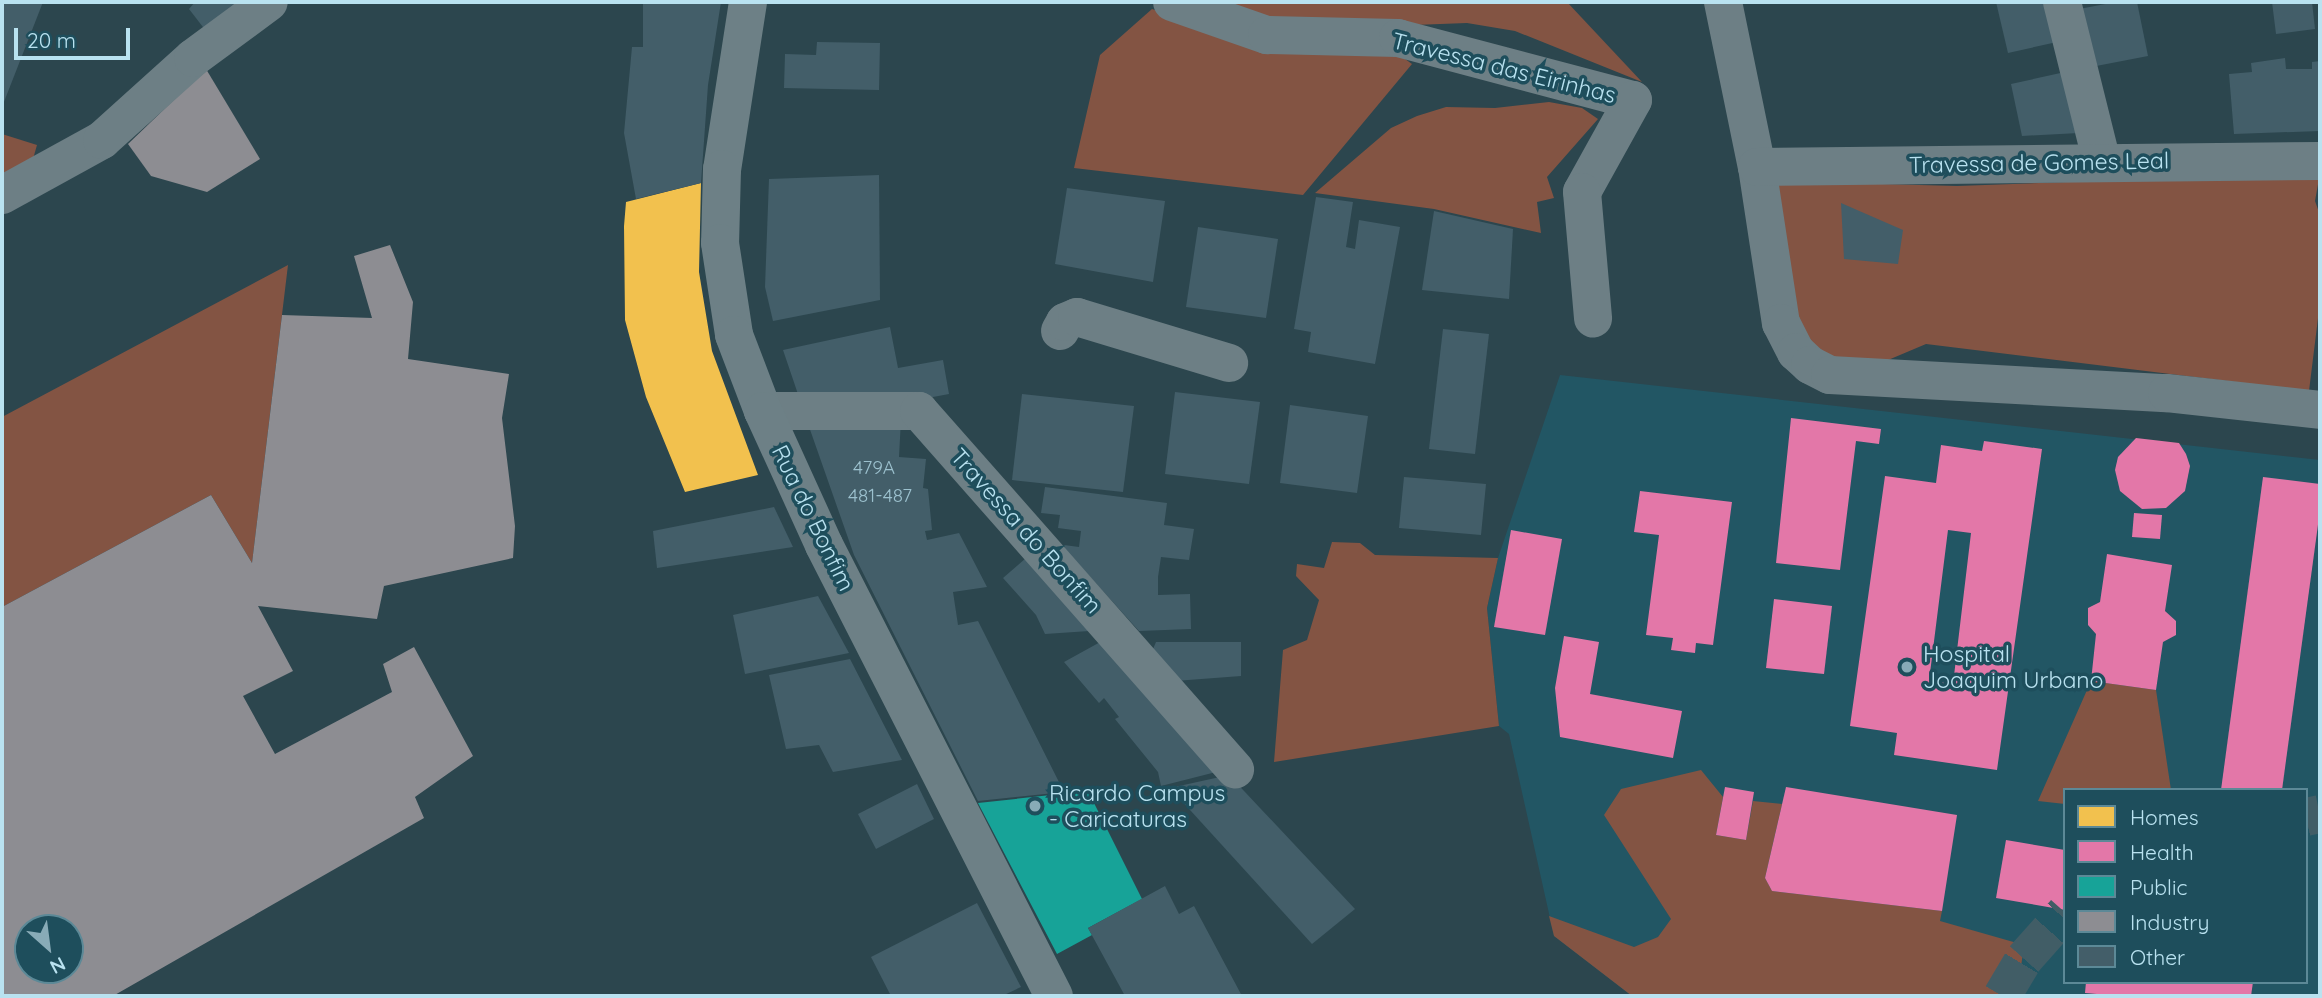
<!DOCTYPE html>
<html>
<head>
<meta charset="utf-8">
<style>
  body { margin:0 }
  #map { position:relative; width:2322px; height:998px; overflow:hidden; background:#2c464e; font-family:Quicksand,sans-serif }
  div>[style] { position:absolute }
  .built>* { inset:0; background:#225664 }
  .green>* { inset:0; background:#835443 }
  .homes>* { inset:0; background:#f2c14e }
  .health>* { inset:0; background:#e377a8 }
  .public>* { inset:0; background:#17a398 }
  .industry>* { inset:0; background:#8d8d92 }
  .building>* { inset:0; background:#435e69 }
  .major-tunnel>* { height:38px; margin-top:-19px; transform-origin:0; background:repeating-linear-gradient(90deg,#415d66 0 38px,transparent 0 57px) }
  .minor>* { height:38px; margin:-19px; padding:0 19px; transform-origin:19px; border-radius:19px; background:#6d7f85 }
  .major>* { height:38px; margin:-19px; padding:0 19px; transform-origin:19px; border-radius:19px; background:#6d8086 }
  .dots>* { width:19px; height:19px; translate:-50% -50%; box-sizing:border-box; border:4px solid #1e4e5c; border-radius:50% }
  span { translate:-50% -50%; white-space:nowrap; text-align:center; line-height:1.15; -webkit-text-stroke:7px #1e4e5c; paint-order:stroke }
  .number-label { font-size:19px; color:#9cc1ce }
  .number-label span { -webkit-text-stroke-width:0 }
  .street-label { font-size:23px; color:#b9e2f0 }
  .poi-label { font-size:23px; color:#b9e2f0 }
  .left { translate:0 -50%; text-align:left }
  .frame { position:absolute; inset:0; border:4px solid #b9e2f0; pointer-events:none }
  .legend { position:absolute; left:2063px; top:788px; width:245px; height:196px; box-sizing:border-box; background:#1e4e5c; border:2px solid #5c8997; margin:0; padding:9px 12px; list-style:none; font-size:21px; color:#b9e2f0 }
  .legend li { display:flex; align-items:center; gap:14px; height:35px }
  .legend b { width:35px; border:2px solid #5c8997 }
  .north { position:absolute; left:14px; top:914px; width:70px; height:70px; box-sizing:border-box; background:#1e4e5c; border:2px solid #5c8997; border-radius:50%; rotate:152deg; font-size:19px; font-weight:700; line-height:28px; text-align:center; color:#b9e2f0 }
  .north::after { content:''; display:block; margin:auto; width:24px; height:32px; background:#88abb7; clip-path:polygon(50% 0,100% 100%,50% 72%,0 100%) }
  .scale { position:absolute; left:14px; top:28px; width:116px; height:32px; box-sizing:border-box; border:4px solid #b9e2f0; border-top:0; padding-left:9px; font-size:21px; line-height:24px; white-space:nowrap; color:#b9e2f0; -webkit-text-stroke:5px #1e4e5c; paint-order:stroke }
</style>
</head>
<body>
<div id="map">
  <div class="built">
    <div style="clip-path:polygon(evenodd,1560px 375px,2320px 460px,2320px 996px,1632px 996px,1554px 936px,1509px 734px,1499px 726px,1487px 608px,1498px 558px,1560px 375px,2065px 790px,2306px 790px,2306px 982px,2065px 982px,2065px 790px)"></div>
  </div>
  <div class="green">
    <div style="clip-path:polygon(1201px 2px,1567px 2px,1642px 82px,1515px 31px,1467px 23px,1281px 30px)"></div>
    <div style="clip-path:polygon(1152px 9px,1242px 41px,1401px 56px,1412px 64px,1303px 195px,1074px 168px,1100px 55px)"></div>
    <div style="clip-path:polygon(1549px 102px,1582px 108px,1598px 119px,1547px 177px,1554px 198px,1537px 202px,1541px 233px,1434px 209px,1315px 193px,1391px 128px,1417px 116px,1446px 107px,1495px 108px)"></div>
    <div style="clip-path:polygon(2px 134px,37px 145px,33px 159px,2px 174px)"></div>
    <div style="clip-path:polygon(2320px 173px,2315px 201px,2320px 215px,2320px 302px,2309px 391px,1926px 344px,1881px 363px,1842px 363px,1814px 350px,1793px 317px,1773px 181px,1957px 186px)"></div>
    <div style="clip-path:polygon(288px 265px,252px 563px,211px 495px,2px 607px,2px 417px)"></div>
    <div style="clip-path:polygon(1332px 542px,1360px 543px,1375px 555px,1498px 558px,1487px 608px,1499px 726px,1274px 762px,1283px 650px,1307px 640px,1319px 600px,1296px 576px,1297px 564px,1324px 568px)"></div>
    <div style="clip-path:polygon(2091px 681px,2156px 690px,2171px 790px,2065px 790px,2065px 804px,2038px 801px)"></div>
    <div style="clip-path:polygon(1701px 770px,1723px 797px,1716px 835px,1746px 840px,1753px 801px,1782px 804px,1765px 878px,1772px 891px,1942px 911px,1940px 921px,2024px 945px,2017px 996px,1632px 996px,1554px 936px,1549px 916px,1634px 947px,1658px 937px,1671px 919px,1604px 815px,1621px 789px)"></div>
  </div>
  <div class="homes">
    <div style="clip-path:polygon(701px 183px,699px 272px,712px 351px,758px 475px,685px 492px,646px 397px,625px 320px,624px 226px,626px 202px)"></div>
  </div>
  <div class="health">
    <div style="clip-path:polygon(1791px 418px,1881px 429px,1879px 444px,1856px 441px,1840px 570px,1776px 563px)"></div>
    <div style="clip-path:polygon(2136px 438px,2179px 443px,2186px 454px,2190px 466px,2185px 491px,2166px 508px,2142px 509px,2120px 491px,2115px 470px,2118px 457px)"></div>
    <div style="clip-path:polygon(evenodd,1984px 441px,2042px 449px,1997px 770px,1894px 755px,1897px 733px,1850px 726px,1885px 476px,1936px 483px,1941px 445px,1982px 451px,1984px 441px,1948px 530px,1971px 533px,1953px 684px,1929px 681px,1948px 530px)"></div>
    <div style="clip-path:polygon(2263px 477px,2320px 484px,2320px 510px,2282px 790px,2221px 790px)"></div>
    <div style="clip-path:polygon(1640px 491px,1732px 502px,1713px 645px,1696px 643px,1695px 653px,1671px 650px,1673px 638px,1646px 635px,1659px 535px,1634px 532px)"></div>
    <div style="clip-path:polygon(2134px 513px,2162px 515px,2160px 539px,2132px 537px)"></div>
    <div style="clip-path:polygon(1511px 530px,1562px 539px,1545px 635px,1494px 627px)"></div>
    <div style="clip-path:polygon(2107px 554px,2172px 565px,2165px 611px,2176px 621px,2176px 635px,2163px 642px,2156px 690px,2091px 681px,2096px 634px,2088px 625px,2088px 608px,2100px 602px)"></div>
    <div style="clip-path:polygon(1774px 599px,1832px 606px,1824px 674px,1766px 668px)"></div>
    <div style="clip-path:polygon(1564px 636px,1599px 642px,1590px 694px,1682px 711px,1673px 758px,1560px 737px,1555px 688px)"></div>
    <div style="clip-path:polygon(1725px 787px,1754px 792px,1746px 840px,1716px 835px)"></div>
    <div style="clip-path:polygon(1786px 787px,1957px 815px,1942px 911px,1772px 891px,1765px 878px)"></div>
    <div style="clip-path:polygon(2006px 840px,2065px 850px,2065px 910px,1996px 898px)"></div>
    <div style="clip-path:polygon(2086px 982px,2253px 982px,2251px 996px,2120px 996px,2085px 993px)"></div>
  </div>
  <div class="public">
    <div style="clip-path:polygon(1088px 791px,1142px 899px,1088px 928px,1092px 935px,1057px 954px,978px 803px)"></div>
  </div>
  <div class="industry">
    <div style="clip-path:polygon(206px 69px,260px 159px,207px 192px,151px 176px,128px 144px)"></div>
    <div style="clip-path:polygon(evenodd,390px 245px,413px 302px,408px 359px,509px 374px,502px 418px,515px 526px,513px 558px,384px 586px,377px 619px,258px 606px,293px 671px,243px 696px,275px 754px,392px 692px,383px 664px,414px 647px,473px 756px,415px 797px,424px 818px,113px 996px,2px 996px,2px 607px,211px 495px,252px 563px,282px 315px,372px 318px,354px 256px,390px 245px,28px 928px,70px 928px,70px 970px,28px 970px,28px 928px)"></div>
  </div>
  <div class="building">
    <div style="clip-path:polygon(2px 2px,43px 2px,2px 107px)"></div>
    <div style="clip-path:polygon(195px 2px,240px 2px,206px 31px,189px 9px)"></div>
    <div style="clip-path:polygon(643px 2px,721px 2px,708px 85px,701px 183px,636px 199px,624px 133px,632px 47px,643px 47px)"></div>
    <div style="clip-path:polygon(1996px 2px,2048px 2px,2057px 42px,2008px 53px)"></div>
    <div style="clip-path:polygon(2116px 2px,2137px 2px,2148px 56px,2091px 67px,2079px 9px)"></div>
    <div style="clip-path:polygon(2272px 2px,2312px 2px,2315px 29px,2276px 34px)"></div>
    <div style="clip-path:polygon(817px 42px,880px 43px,879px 90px,784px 88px,785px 54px,816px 55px)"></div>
    <div style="clip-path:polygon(2285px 58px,2286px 69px,2312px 69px,2312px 62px,2320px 61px,2320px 131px,2234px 134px,2229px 74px,2252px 72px,2251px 63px)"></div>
    <div style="clip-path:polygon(2065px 72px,2079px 133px,2022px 136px,2011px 84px)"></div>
    <div style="clip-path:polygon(879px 175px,880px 300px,773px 321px,765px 287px,769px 179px)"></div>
    <div style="clip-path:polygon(1067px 188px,1165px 201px,1153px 282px,1055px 264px)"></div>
    <div style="clip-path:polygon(1316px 197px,1353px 202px,1346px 247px,1355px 249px,1359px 220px,1400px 227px,1375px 364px,1308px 352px,1311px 332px,1294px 329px)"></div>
    <div style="clip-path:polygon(1841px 203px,1903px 230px,1898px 264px,1844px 259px)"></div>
    <div style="clip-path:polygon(1434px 211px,1513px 229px,1509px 299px,1422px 290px)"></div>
    <div style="clip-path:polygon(1198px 227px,1278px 239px,1266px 318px,1186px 307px)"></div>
    <div style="clip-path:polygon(890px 327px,898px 368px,943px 360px,949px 394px,885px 406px,802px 406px,783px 350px)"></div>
    <div style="clip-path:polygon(1443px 329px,1489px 334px,1475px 454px,1429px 449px)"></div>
    <div style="clip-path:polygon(1175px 392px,1260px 402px,1249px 484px,1165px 474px)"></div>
    <div style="clip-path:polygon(1022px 394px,1134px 406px,1123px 492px,1012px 480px)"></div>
    <div style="clip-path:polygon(1290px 405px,1368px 416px,1357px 493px,1280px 483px)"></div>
    <div style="clip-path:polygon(901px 419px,899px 457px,926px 459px,923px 488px,928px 489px,932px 530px,925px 531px,927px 540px,959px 533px,987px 587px,953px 592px,958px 625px,978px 621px,1064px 792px,978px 801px,854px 555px,807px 421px)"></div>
    <div style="clip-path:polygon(1404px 477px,1486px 484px,1481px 535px,1399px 528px)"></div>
    <div style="clip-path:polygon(1045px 487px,1167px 503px,1164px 525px,1194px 529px,1189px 560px,1161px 557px,1158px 577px,1158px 595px,1190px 594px,1191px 629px,1139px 631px,1065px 549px,1064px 545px,1079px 547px,1081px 531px,1058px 528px,1060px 515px,1041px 513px)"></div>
    <div style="clip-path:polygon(774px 507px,793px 547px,657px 568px,653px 531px)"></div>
    <div style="clip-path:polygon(1034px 551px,1104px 630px,1045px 634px,1036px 615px,1003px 578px)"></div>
    <div style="clip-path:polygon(818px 596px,849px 653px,745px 674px,733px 615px)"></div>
    <div style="clip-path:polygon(1113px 635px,1224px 770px,1161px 786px,1158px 772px,1115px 719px,1119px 717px,1104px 698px,1099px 703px,1064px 662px)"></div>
    <div style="clip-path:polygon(1156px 642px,1241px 642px,1241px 676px,1175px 681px,1151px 654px)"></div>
    <div style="clip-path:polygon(850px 659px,902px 760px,833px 772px,819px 745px,786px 749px,769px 675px)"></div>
    <div style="clip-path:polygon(1229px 775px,1355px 909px,1312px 944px,1170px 788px)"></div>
    <div style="clip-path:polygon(917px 784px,934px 819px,876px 849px,858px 814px)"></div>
    <div style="clip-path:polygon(1165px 886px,1179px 914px,1194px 906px,1242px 996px,1125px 996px,1088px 928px)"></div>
    <div style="clip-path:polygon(977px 903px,1021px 987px,1002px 996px,891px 996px,871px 957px)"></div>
  </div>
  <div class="major-tunnel">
    <div style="left:2306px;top:817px;width:14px;rotate:-12deg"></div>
    <div style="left:2002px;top:996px;width:43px;rotate:-59.3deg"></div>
    <div style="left:2024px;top:959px;width:62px;rotate:-48.3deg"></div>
  </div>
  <div class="minor">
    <div style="left:1172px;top:2px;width:101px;rotate:19.2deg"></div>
    <div style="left:1267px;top:35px;width:131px;rotate:1.3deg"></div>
    <div style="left:1398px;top:38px;width:243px;rotate:14.8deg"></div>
    <div style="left:1633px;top:100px;width:105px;rotate:119deg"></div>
    <div style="left:1582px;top:192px;width:127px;rotate:85deg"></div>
    <div style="left:1723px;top:2px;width:168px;rotate:78.4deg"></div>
    <div style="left:1757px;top:167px;width:158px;rotate:81.3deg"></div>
    <div style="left:1781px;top:323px;width:33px;rotate:63deg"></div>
    <div style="left:1796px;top:352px;width:19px;rotate:43deg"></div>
    <div style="left:1810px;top:365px;width:22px;rotate:27deg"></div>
    <div style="left:1830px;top:375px;width:337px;rotate:3.1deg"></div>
    <div style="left:2167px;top:393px;width:154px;rotate:6.3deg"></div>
    <div style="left:2062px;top:2px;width:165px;rotate:76deg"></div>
    <div style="left:1757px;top:167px;width:563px;rotate:-0.61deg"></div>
    <div style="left:2px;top:195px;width:114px;rotate:-28.8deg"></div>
    <div style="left:102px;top:140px;width:122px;rotate:-42deg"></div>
    <div style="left:193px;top:58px;width:94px;rotate:-36.4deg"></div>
    <div style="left:1060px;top:331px;width:10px;rotate:-61deg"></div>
    <div style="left:1065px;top:322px;width:13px;rotate:-23deg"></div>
    <div style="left:1077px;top:317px;width:159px;rotate:16.8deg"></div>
    <div style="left:763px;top:411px;width:156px"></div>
    <div style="left:919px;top:411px;width:478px;rotate:48.6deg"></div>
  </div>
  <div class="major">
    <div style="left:748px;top:2px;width:169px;rotate:98.8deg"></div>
    <div style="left:722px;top:169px;width:74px;rotate:91.5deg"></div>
    <div style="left:720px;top:243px;width:93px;rotate:81.3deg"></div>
    <div style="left:734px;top:335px;width:81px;rotate:69.1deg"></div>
    <div style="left:763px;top:411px;width:147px;rotate:65.5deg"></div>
    <div style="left:824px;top:545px;width:506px;rotate:62.98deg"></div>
  </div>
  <div class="dots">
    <div style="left:1907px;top:667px;background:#88abb7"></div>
    <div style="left:1035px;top:806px;background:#88abb7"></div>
  </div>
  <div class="number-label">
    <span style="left:874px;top:468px">479A</span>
    <span style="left:880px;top:496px">481-487</span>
  </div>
  <div class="street-label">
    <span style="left:1504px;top:68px;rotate:14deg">Travessa das Eirinhas</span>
    <span style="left:2039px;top:163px;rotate:-1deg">Travessa de Gomes Leal</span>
    <span style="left:813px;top:518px;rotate:64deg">Rua do Bonfim</span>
    <span style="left:1026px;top:531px;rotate:48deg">Travessa do Bonfim</span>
  </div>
  <div class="poi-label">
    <span class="left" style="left:1923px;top:667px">Hospital<br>Joaquim Urbano</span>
    <span class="left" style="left:1049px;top:806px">Ricardo Campus<br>- Caricaturas</span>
  </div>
  <div class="frame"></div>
  <ul class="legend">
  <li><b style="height:19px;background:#f2c14e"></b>Homes</li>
  <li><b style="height:19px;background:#e377a8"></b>Health</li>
  <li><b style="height:19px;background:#17a398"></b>Public</li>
  <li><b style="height:19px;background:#8d8d92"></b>Industry</li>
  <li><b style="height:19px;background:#435e69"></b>Other</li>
  </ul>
  <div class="north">N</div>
  <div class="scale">20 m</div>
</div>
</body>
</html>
